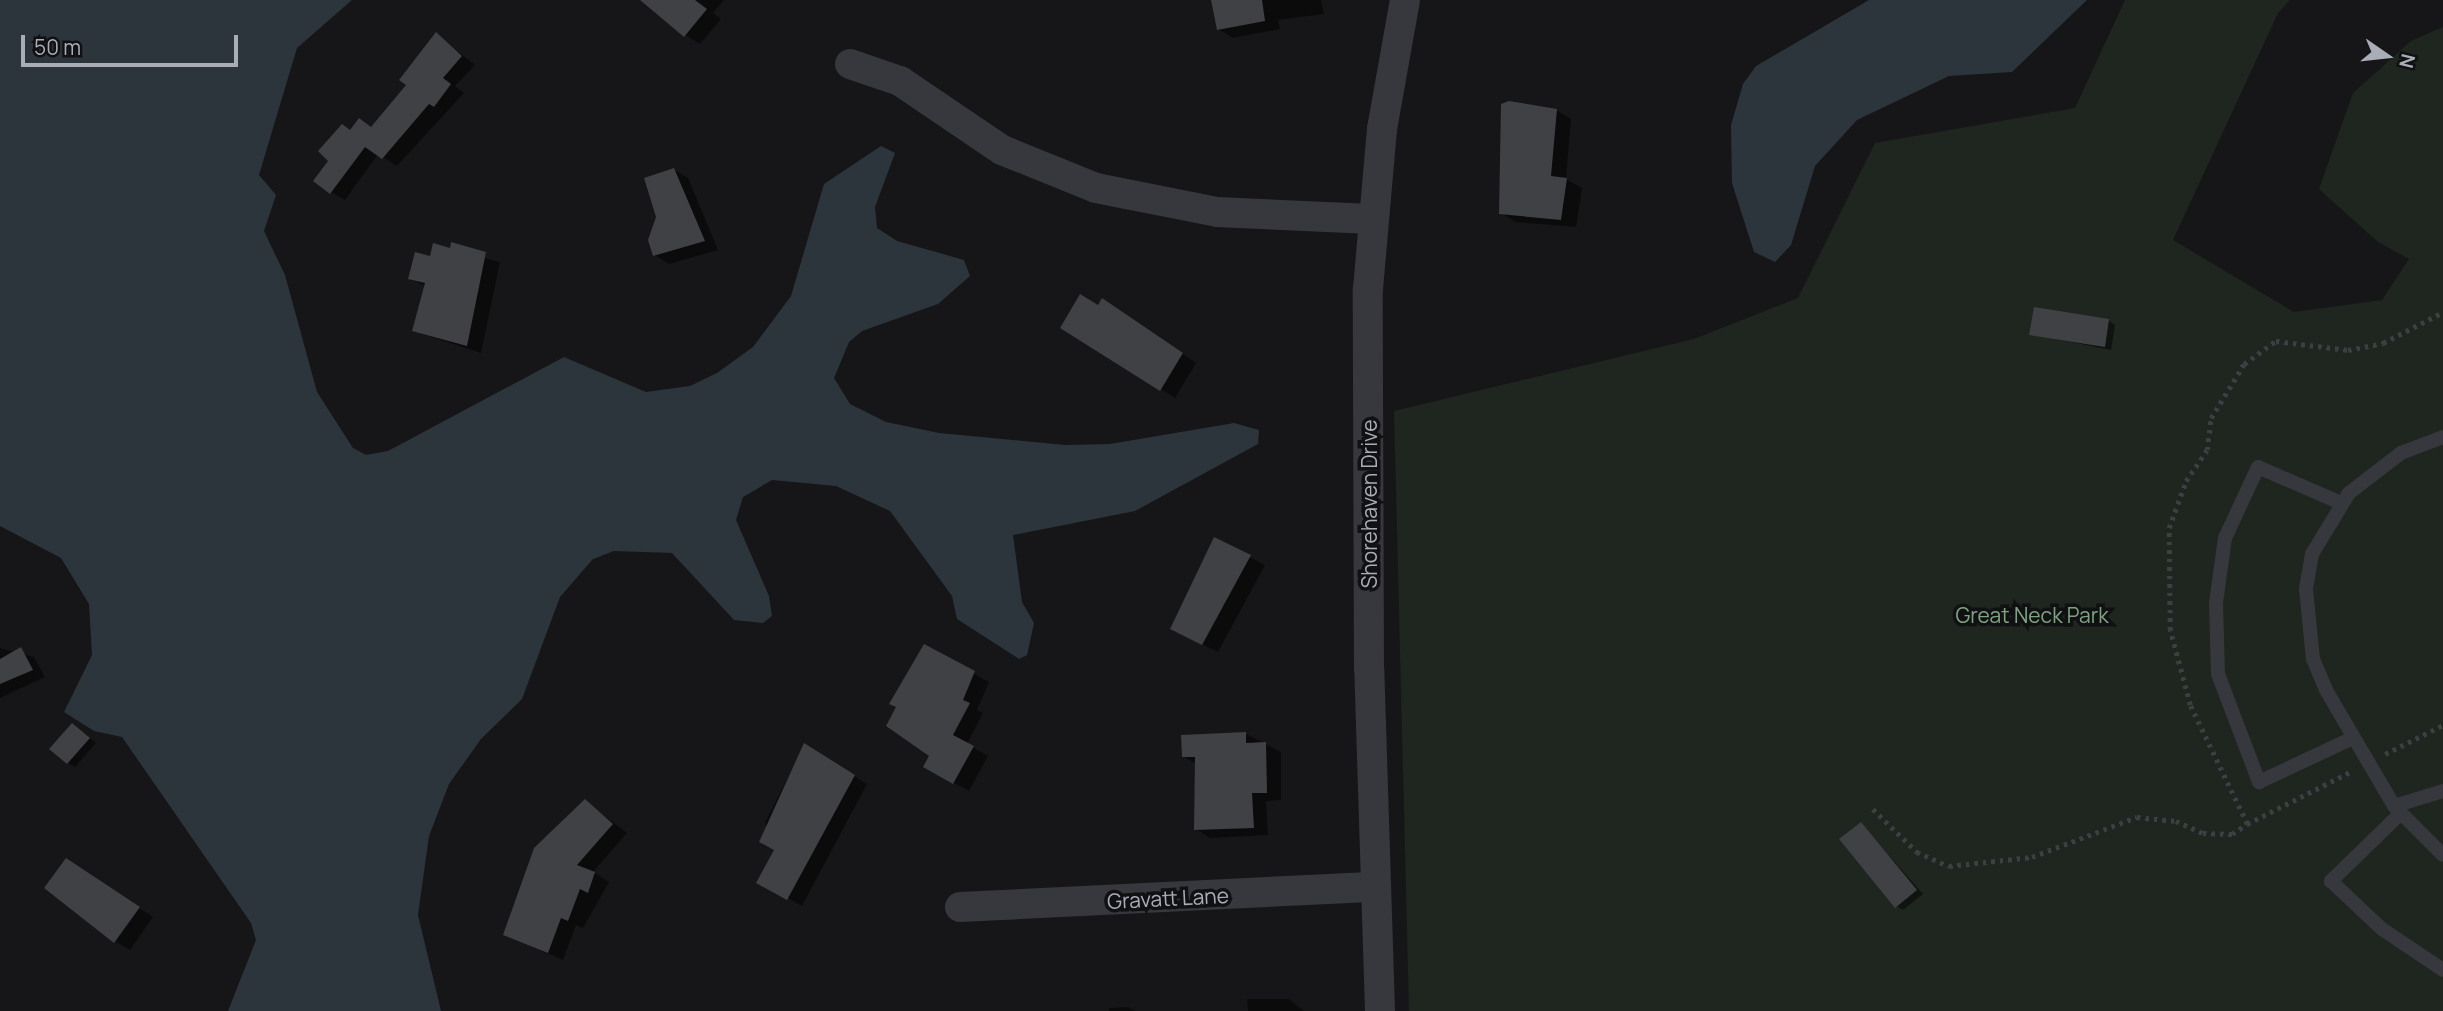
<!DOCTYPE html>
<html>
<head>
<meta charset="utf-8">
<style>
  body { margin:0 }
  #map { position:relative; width:2443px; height:1011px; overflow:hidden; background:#161618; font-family:Manrope,sans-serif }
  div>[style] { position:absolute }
  .green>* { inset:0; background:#1e261f }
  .water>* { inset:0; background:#2c353c }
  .shadow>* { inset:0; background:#0007 }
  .building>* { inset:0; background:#404145 }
  .path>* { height:4.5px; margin-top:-2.25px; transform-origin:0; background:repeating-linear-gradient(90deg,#3d3f44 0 3.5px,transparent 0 8.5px) }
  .service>* { height:14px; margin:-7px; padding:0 7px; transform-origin:7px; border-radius:7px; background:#37383d }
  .minor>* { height:30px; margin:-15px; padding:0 15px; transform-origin:15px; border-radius:15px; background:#37383d }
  span { translate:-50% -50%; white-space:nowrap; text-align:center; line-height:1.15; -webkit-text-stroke:7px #111113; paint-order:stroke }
  .street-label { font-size:21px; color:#a8adb8 }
  .park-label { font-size:21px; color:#7fa381 }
  .north { position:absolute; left:2352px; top:21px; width:70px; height:70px; -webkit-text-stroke:5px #111113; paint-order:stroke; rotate:104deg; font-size:19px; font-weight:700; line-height:28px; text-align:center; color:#a8adb8 }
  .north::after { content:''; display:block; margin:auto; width:24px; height:32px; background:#a8adb8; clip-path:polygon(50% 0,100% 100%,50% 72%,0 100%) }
  .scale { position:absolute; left:21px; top:35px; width:217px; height:32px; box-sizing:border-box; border:4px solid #a8adb8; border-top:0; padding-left:9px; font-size:21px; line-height:24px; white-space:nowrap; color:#a8adb8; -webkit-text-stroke:5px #111113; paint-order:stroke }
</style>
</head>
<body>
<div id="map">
  <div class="green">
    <div style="clip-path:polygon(2125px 0,2290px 0,2278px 13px,2173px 240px,2294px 312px,2382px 300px,2409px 259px,2378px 242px,2319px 189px,2353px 93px,2411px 41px,2443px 27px,2443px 1011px,1409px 1011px,1394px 411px,1694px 339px,1798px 298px,1875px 143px,2075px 108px)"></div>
  </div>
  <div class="water">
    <div style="clip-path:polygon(0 0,352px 0,297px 48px,259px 175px,276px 195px,264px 231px,285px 275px,317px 392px,353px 448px,366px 455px,388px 451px,564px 357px,646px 392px,690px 386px,717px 373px,753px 347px,791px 296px,824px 184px,881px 146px,895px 153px,875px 207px,877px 228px,897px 241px,964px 260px,970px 276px,938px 304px,862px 331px,849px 342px,834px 378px,850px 404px,886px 422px,939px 433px,1065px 445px,1110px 444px,1234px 423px,1259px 430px,1258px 444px,1135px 511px,1013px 535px,1022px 602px,1034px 623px,1027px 655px,1019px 659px,957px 619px,952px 596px,890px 511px,836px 486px,772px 480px,743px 497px,736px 520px,769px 596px,772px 616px,763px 623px,734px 620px,672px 553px,614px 551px,593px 559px,560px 597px,522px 699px,481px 739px,449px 784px,429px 836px,418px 915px,441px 1011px,228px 1011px,256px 940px,251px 923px,122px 737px,94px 731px,64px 712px,92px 655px,89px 604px,61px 558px,0 526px)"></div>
    <div style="clip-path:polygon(2087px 0,2012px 72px,1949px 76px,1857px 120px,1815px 166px,1791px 245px,1775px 262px,1754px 252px,1732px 183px,1731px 125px,1743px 84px,1756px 66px,1869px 0)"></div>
  </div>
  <div class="shadow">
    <div style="clip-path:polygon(659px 0,724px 0,713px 13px,721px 19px,700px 44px,685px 35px)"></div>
    <div style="clip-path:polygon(1213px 0,1321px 0,1324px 14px,1278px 20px,1280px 29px,1233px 38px,1218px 29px)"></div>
    <div style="clip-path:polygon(436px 34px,475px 65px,455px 86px,464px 93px,397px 166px,378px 154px,345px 200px,331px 192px,351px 131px,372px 128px,408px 85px)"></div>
    <div style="clip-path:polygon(1556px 110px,1571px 119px,1566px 179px,1582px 188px,1576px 227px,1516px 222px,1501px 213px)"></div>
    <div style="clip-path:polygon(673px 169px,688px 178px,718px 250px,669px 264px,655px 255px)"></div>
    <div style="clip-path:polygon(451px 250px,500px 262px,481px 353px,414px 331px,425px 286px,410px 278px)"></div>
    <div style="clip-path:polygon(1099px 307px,1117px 309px,1196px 363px,1175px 398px,1161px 389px)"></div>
    <div style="clip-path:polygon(2109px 321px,2115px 325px,2111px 350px,2031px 334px)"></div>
    <div style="clip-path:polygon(1215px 539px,1265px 565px,1218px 652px,1187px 637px)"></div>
    <div style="clip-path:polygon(925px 647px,989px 682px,977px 710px,983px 713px,967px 744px,988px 756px,969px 791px,925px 767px,931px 755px)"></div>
    <div style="clip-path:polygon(0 648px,34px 657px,45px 677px,0 698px)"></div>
    <div style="clip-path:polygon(72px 725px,96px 743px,75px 767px,68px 763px)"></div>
    <div style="clip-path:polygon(1246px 734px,1281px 752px,1281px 800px,1266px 801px,1268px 835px,1210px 838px,1196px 829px,1196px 764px,1183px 756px)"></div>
    <div style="clip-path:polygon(805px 745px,867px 784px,802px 906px,759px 882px,776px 850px,765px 822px)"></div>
    <div style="clip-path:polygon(585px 801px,627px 833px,593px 872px,609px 882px,583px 928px,576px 925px,563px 960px,505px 935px)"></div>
    <div style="clip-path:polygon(1861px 824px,1923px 894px,1903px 910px,1896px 906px)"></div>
    <div style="clip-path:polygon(81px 869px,153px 917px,130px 950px,115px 941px)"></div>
    <div style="clip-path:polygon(1247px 999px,1289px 999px,1304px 1011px,1248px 1011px)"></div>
    <div style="clip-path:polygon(1128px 1007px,1135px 1011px,1109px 1011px,1109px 1008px)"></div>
  </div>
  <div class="building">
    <div style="clip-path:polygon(640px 0,695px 0,707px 9px,684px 37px)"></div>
    <div style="clip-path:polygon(1211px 0,1262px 0,1265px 21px,1217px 30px)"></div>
    <div style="clip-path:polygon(436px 32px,462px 56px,443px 78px,451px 84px,434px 107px,429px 104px,382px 159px,365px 147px,330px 194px,313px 181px,328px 161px,318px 151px,342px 124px,350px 130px,359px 118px,371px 127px,406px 85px,399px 80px)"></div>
    <div style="clip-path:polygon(1509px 101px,1557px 109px,1551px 176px,1567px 178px,1561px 220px,1499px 214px,1501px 104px)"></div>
    <div style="clip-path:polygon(674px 168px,705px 241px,653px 256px,648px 240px,656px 217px,644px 178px)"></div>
    <div style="clip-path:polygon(451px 242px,486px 252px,467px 346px,412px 331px,425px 283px,408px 279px,415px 252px,430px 256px,433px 243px,450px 248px)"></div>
    <div style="clip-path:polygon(1080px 294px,1098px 305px,1102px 298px,1183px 353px,1160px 391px,1060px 328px)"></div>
    <div style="clip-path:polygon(2034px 307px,2109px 319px,2105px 347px,2029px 335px)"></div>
    <div style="clip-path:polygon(1214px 537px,1251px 555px,1202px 645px,1170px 629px)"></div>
    <div style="clip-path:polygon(924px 644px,975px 671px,963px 700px,970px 703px,953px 735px,974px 746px,953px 784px,923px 767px,929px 756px,886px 726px,896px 707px,889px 704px)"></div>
    <div style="clip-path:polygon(21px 647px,33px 670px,0 684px,0 659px)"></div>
    <div style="clip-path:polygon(72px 723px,90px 738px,67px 764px,49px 749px)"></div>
    <div style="clip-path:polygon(1246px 732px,1246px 743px,1266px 742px,1267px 793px,1252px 793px,1254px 828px,1194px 830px,1195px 757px,1182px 757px,1181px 735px)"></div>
    <div style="clip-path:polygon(804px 743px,855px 775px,787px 900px,756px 883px,774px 850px,759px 842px)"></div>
    <div style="clip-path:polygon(585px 799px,613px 824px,577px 865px,595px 872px,588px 893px,580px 889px,568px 921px,561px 918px,548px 953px,503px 935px,534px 848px)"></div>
    <div style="clip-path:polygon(1861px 822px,1917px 890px,1895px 908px,1839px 839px)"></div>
    <div style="clip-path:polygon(66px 858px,140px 907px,114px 943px,44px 888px)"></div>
  </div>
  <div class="path">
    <div style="left:2385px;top:754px;width:65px;rotate:-26.6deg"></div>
    <div style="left:1873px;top:809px;width:62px;rotate:44.3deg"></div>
    <div style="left:1917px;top:852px;width:35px;rotate:24deg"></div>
    <div style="left:1949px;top:866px;width:83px;rotate:-6.2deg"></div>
    <div style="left:2032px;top:857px;width:112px;rotate:-20.9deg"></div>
    <div style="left:2137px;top:817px;width:39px;rotate:6deg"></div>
    <div style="left:2176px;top:821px;width:30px;rotate:24deg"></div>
    <div style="left:2203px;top:833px;width:29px;rotate:2deg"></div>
    <div style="left:2232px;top:834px;width:18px;rotate:-34deg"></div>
    <div style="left:2247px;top:824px;width:132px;rotate:-115.6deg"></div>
    <div style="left:2190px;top:705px;width:78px;rotate:-104.9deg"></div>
    <div style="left:2170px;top:630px;width:102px;rotate:-90.6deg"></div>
    <div style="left:2169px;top:528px;width:50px;rotate:-70.1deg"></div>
    <div style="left:2186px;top:481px;width:37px;rotate:-56deg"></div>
    <div style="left:2207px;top:450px;width:32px;rotate:-83deg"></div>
    <div style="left:2211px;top:418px;width:63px;rotate:-58.6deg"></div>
    <div style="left:2244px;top:364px;width:39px;rotate:-36deg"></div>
    <div style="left:2276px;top:341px;width:73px;rotate:7.1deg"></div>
    <div style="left:2348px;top:350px;width:36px;rotate:-11deg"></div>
    <div style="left:2383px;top:343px;width:68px;rotate:-27.3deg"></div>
    <div style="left:2247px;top:824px;width:118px;rotate:-26.8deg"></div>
  </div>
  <div class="service">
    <div style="left:2443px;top:437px;width:45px;rotate:159.1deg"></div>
    <div style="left:2401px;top:453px;width:66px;rotate:142.4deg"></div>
    <div style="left:2349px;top:493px;width:71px;rotate:121.2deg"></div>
    <div style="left:2312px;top:554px;width:36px;rotate:100deg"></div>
    <div style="left:2306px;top:589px;width:70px;rotate:84.3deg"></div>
    <div style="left:2313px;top:659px;width:34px;rotate:67deg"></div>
    <div style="left:2326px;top:690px;width:134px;rotate:59.6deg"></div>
    <div style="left:2394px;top:806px;width:69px;rotate:45deg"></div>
    <div style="left:2341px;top:503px;width:90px;rotate:-156.6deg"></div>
    <div style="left:2258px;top:467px;width:78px;rotate:114.9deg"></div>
    <div style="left:2225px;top:538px;width:66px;rotate:97.9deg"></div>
    <div style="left:2216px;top:603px;width:71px;rotate:88.4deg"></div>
    <div style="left:2218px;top:674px;width:116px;rotate:69.2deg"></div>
    <div style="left:2259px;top:782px;width:104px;rotate:-25.1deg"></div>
    <div style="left:2394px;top:806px;width:51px;rotate:-17deg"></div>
    <div style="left:2401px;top:813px;width:98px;rotate:135.8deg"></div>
    <div style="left:2331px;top:881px;width:70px;rotate:43.3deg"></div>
    <div style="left:2382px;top:929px;width:73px;rotate:33.9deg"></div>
  </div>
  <div class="minor">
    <div style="left:850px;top:64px;width:53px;rotate:18.8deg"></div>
    <div style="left:900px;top:81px;width:123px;rotate:34.1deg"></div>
    <div style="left:1002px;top:150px;width:101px;rotate:22deg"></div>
    <div style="left:1096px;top:188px;width:123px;rotate:11.2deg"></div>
    <div style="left:1217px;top:212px;width:155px;rotate:2.6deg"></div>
    <div style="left:960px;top:907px;width:416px;rotate:-2.8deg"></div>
    <div style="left:1380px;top:1011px;width:343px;rotate:-91.8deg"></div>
    <div style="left:1369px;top:668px;width:379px;rotate:-90.2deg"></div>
    <div style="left:1368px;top:289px;width:161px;rotate:-85deg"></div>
    <div style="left:1382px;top:129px;width:131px;rotate:-79.9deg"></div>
  </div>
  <div class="street-label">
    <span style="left:1369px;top:504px;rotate:-90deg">Shorehaven Drive</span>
    <span style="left:1168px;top:898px;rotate:-3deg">Gravatt Lane</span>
  </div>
  <div class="park-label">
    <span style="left:2032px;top:615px">Great Neck Park</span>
  </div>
  <div class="north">N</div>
  <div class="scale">50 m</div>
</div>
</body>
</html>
